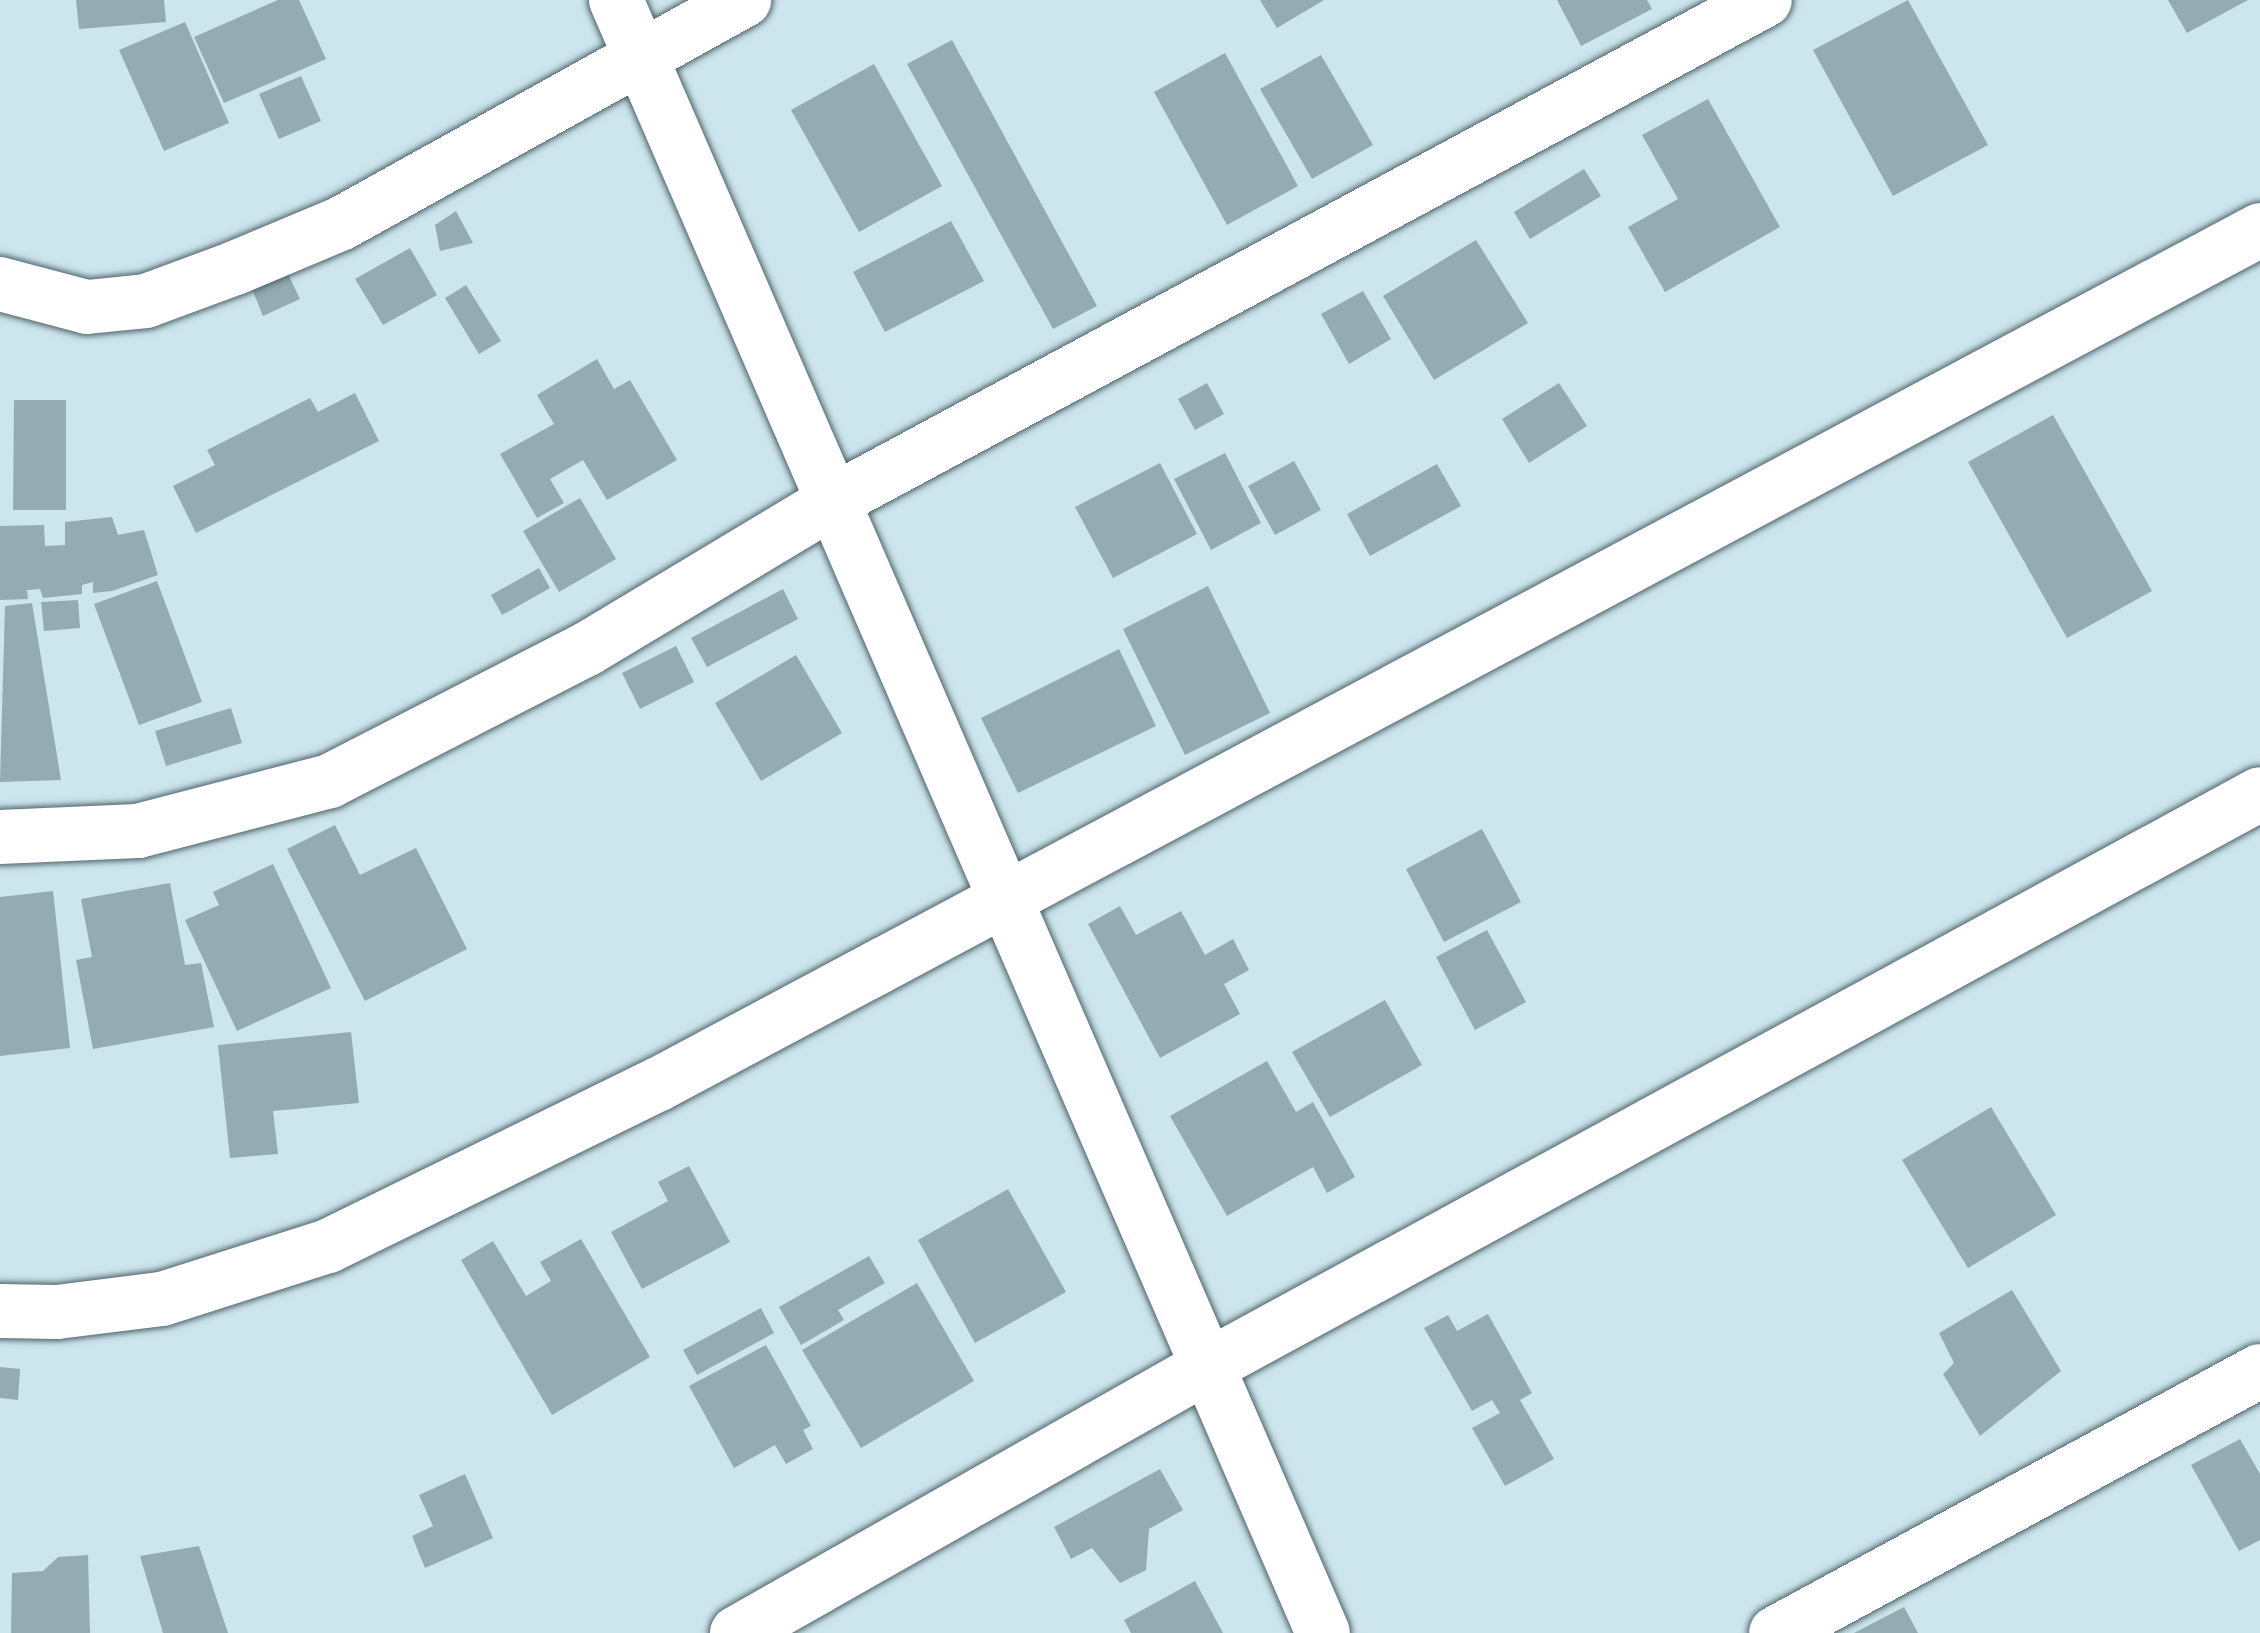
<!DOCTYPE html>
<html>
<head>
<meta charset="utf-8">
<style>
  body { margin:0 }
  #map { position:relative; width:2260px; height:1633px; overflow:hidden; background:#cde5ed; font-family:"Times New Roman",serif }
  div>[style] { position:absolute }
  .building>* { inset:0; background:#94abb2 }
  .roads { filter:drop-shadow(0 0 3px #4f646b) drop-shadow(0 0 3px #4f646b) }
  .street>* { height:54px; margin:-27px; padding:0 27px; transform-origin:27px; border-radius:27px; background:#fff }
  span { translate:-50% -50%; white-space:nowrap; text-align:center; line-height:1.15; -webkit-text-stroke:9px #cde5ed; paint-order:stroke }
</style>
</head>
<body>
<div id="map">
  <div class="building">
    <div style="clip-path:polygon(76px 0,164px 0,166px 22px,79px 29px)"></div>
    <div style="clip-path:polygon(278px 0,299px 0,326px 59px,224px 103px,194px 37px)"></div>
    <div style="clip-path:polygon(1260px 0,1324px 0,1277px 28px)"></div>
    <div style="clip-path:polygon(1557px 0,1647px 0,1652px 9px,1581px 46px)"></div>
    <div style="clip-path:polygon(1908px 0,1988px 145px,1893px 196px,1813px 50px)"></div>
    <div style="clip-path:polygon(2168px 0,2248px 0,2187px 33px)"></div>
    <div style="clip-path:polygon(185px 22px,229px 123px,164px 151px,119px 50px)"></div>
    <div style="clip-path:polygon(952px 40px,1097px 306px,1053px 329px,907px 64px)"></div>
    <div style="clip-path:polygon(1225px 53px,1298px 186px,1227px 225px,1154px 92px)"></div>
    <div style="clip-path:polygon(1321px 55px,1373px 145px,1312px 179px,1260px 89px)"></div>
    <div style="clip-path:polygon(874px 64px,942px 186px,859px 232px,791px 110px)"></div>
    <div style="clip-path:polygon(301px 76px,321px 121px,279px 139px,259px 94px)"></div>
    <div style="clip-path:polygon(1708px 99px,1780px 227px,1665px 292px,1628px 227px,1678px 199px,1642px 135px)"></div>
    <div style="clip-path:polygon(1584px 169px,1601px 196px,1530px 239px,1514px 212px)"></div>
    <div style="clip-path:polygon(456px 211px,473px 243px,440px 251px,435px 225px)"></div>
    <div style="clip-path:polygon(951px 221px,984px 281px,885px 332px,853px 272px)"></div>
    <div style="clip-path:polygon(1476px 240px,1528px 323px,1434px 380px,1383px 296px)"></div>
    <div style="clip-path:polygon(410px 248px,437px 295px,383px 325px,355px 279px)"></div>
    <div style="clip-path:polygon(288px 274px,300px 299px,263px 316px,252px 289px)"></div>
    <div style="clip-path:polygon(466px 285px,501px 341px,479px 354px,445px 298px)"></div>
    <div style="clip-path:polygon(1363px 291px,1391px 339px,1349px 364px,1321px 314px)"></div>
    <div style="clip-path:polygon(597px 359px,614px 389px,630px 380px,677px 460px,607px 500px,583px 460px,550px 479px,564px 503px,537px 518px,500px 454px,554px 424px,537px 395px)"></div>
    <div style="clip-path:polygon(1207px 383px,1224px 414px,1195px 430px,1178px 399px)"></div>
    <div style="clip-path:polygon(1559px 383px,1587px 426px,1529px 463px,1502px 419px)"></div>
    <div style="clip-path:polygon(355px 393px,379px 441px,196px 533px,173px 486px,215px 465px,207px 450px,310px 398px,318px 412px)"></div>
    <div style="clip-path:polygon(14px 400px,66px 400px,66px 510px,13px 510px)"></div>
    <div style="clip-path:polygon(2053px 415px,2152px 591px,2067px 638px,1968px 462px)"></div>
    <div style="clip-path:polygon(1225px 453px,1261px 523px,1211px 550px,1174px 479px)"></div>
    <div style="clip-path:polygon(1294px 461px,1321px 510px,1275px 535px,1248px 486px)"></div>
    <div style="clip-path:polygon(1160px 463px,1197px 534px,1113px 578px,1075px 507px)"></div>
    <div style="clip-path:polygon(1437px 464px,1461px 506px,1370px 556px,1347px 514px)"></div>
    <div style="clip-path:polygon(580px 498px,616px 559px,559px 592px,523px 531px)"></div>
    <div style="clip-path:polygon(112px 517px,118px 535px,144px 530px,158px 575px,112px 591px,93px 593px,93px 582px,82px 585px,82px 594px,43px 598px,40px 589px,27px 590px,28px 599px,0 600px,0 526px,44px 525px,45px 546px,65px 545px,65px 522px)"></div>
    <div style="clip-path:polygon(539px 568px,550px 588px,502px 615px,491px 595px)"></div>
    <div style="clip-path:polygon(157px 581px,202px 702px,139px 725px,94px 604px)"></div>
    <div style="clip-path:polygon(1208px 586px,1270px 713px,1185px 755px,1123px 629px)"></div>
    <div style="clip-path:polygon(783px 589px,798px 619px,707px 667px,691px 638px)"></div>
    <div style="clip-path:polygon(78px 600px,80px 628px,44px 631px,41px 602px)"></div>
    <div style="clip-path:polygon(32px 603px,61px 780px,0 782px,5px 606px)"></div>
    <div style="clip-path:polygon(676px 646px,694px 682px,640px 709px,622px 673px)"></div>
    <div style="clip-path:polygon(1119px 649px,1156px 726px,1018px 793px,981px 718px)"></div>
    <div style="clip-path:polygon(796px 655px,842px 733px,761px 781px,715px 703px)"></div>
    <div style="clip-path:polygon(231px 708px,242px 743px,166px 766px,155px 731px)"></div>
    <div style="clip-path:polygon(335px 825px,360px 875px,416px 848px,467px 949px,365px 1001px,287px 849px)"></div>
    <div style="clip-path:polygon(1482px 829px,1521px 902px,1444px 942px,1406px 869px)"></div>
    <div style="clip-path:polygon(273px 864px,331px 988px,237px 1031px,185px 920px,219px 905px,213px 892px)"></div>
    <div style="clip-path:polygon(170px 883px,185px 965px,201px 963px,214px 1027px,93px 1049px,76px 960px,92px 957px,81px 899px)"></div>
    <div style="clip-path:polygon(53px 891px,70px 1048px,0 1056px,0 897px)"></div>
    <div style="clip-path:polygon(1120px 906px,1136px 935px,1181px 911px,1205px 955px,1233px 939px,1249px 970px,1224px 984px,1240px 1014px,1160px 1058px,1088px 924px)"></div>
    <div style="clip-path:polygon(1487px 930px,1526px 1002px,1475px 1030px,1436px 957px)"></div>
    <div style="clip-path:polygon(1385px 1000px,1422px 1065px,1330px 1117px,1292px 1052px)"></div>
    <div style="clip-path:polygon(351px 1032px,359px 1103px,273px 1111px,278px 1154px,230px 1158px,218px 1045px)"></div>
    <div style="clip-path:polygon(1267px 1061px,1296px 1112px,1313px 1102px,1355px 1177px,1327px 1193px,1313px 1167px,1227px 1216px,1170px 1116px)"></div>
    <div style="clip-path:polygon(1991px 1107px,2056px 1215px,1968px 1268px,1902px 1160px)"></div>
    <div style="clip-path:polygon(689px 1166px,730px 1242px,642px 1289px,611px 1232px,668px 1201px,658px 1182px)"></div>
    <div style="clip-path:polygon(1008px 1189px,1066px 1292px,975px 1343px,918px 1240px)"></div>
    <div style="clip-path:polygon(581px 1239px,650px 1357px,552px 1415px,461px 1260px,493px 1241px,526px 1296px,551px 1281px,540px 1262px)"></div>
    <div style="clip-path:polygon(869px 1256px,885px 1283px,838px 1310px,844px 1320px,801px 1345px,779px 1307px)"></div>
    <div style="clip-path:polygon(917px 1283px,974px 1381px,861px 1448px,802px 1350px)"></div>
    <div style="clip-path:polygon(2012px 1290px,2061px 1371px,1980px 1436px,1943px 1374px,1954px 1363px,1939px 1333px)"></div>
    <div style="clip-path:polygon(761px 1308px,774px 1333px,697px 1375px,683px 1350px)"></div>
    <div style="clip-path:polygon(1488px 1314px,1532px 1393px,1520px 1400px,1554px 1459px,1505px 1486px,1472px 1428px,1500px 1413px,1492px 1400px,1472px 1411px,1424px 1328px,1448px 1315px,1457px 1331px)"></div>
    <div style="clip-path:polygon(766px 1345px,811px 1426px,803px 1430px,813px 1449px,786px 1464px,775px 1445px,734px 1468px,689px 1386px)"></div>
    <div style="clip-path:polygon(0 1367px,20px 1369px,18px 1400px,0 1398px)"></div>
    <div style="clip-path:polygon(2240px 1439px,2260px 1474px,2260px 1540px,2239px 1551px,2191px 1465px)"></div>
    <div style="clip-path:polygon(1160px 1469px,1183px 1510px,1149px 1529px,1146px 1570px,1120px 1583px,1092px 1548px,1071px 1559px,1054px 1527px)"></div>
    <div style="clip-path:polygon(465px 1474px,493px 1538px,425px 1568px,412px 1536px,433px 1526px,419px 1495px)"></div>
    <div style="clip-path:polygon(199px 1546px,228px 1633px,163px 1633px,140px 1556px)"></div>
    <div style="clip-path:polygon(88px 1555px,90px 1633px,11px 1633px,12px 1573px,43px 1571px,58px 1557px)"></div>
    <div style="clip-path:polygon(1195px 1581px,1223px 1633px,1131px 1633px,1124px 1620px)"></div>
    <div style="clip-path:polygon(1904px 1607px,1918px 1633px,1854px 1633px)"></div>
  </div>
  <div class="roads">
    <div class="street">
      <div style="left:616px;top:0;width:1779px;rotate:66.59deg"></div>
      <div style="left:0;top:284px;width:90px;rotate:14.8deg"></div>
      <div style="left:87px;top:307px;width:59px;rotate:-5.8deg"></div>
      <div style="left:146px;top:301px;width:95px;rotate:-20.3deg"></div>
      <div style="left:235px;top:268px;width:116px;rotate:-22.8deg"></div>
      <div style="left:342px;top:223px;width:460px;rotate:-29deg"></div>
      <div style="left:0;top:837px;width:138px;rotate:-2.5deg"></div>
      <div style="left:138px;top:831px;width:198px;rotate:-14.6deg"></div>
      <div style="left:330px;top:781px;width:289px;rotate:-27.2deg"></div>
      <div style="left:587px;top:649px;width:287px;rotate:-31deg"></div>
      <div style="left:833px;top:501px;width:1058px;rotate:-28.26deg"></div>
      <div style="left:0;top:1311px;width:57px;rotate:1deg"></div>
      <div style="left:57px;top:1312px;width:106px;rotate:-7.1deg"></div>
      <div style="left:162px;top:1299px;width:174px;rotate:-17.7deg"></div>
      <div style="left:328px;top:1246px;width:366px;rotate:-26.1deg"></div>
      <div style="left:657px;top:1085px;width:1817px;rotate:-28.07deg"></div>
      <div style="left:737px;top:1633px;width:541px;rotate:-29.55deg"></div>
      <div style="left:1208px;top:1366px;width:1197px;rotate:-28.53deg"></div>
      <div style="left:1776px;top:1633px;width:550px;rotate:-28.43deg"></div>
    </div>
  </div>
</div>
</body>
</html>
